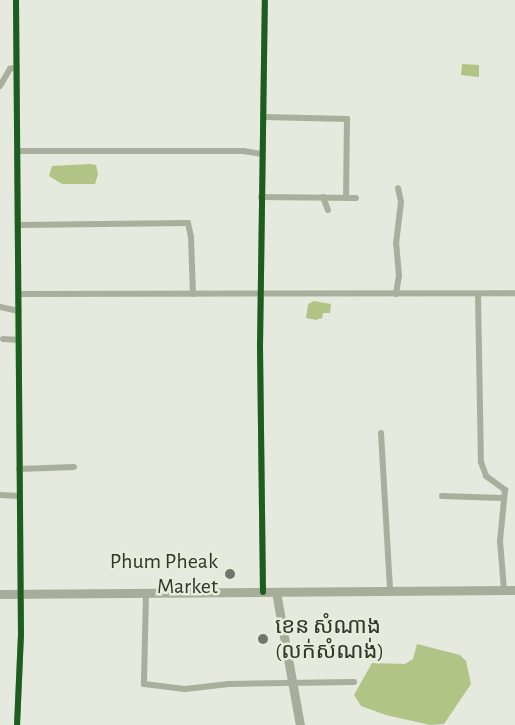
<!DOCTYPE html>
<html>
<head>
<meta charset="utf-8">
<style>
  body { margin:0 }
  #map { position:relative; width:515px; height:725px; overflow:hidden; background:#e5e9de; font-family:"Alegreya Sans","Noto Sans Khmer",sans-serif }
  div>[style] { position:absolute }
  .water>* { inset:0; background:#b0c585 }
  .street>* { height:6px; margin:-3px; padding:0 3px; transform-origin:3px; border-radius:3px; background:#a9af9d }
  .secondary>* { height:9px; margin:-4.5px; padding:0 4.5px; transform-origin:4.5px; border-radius:4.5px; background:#a7ad9a }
  .cycleway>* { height:6px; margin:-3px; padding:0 3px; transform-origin:3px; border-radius:3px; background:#1b5e20 }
  .dots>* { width:16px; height:16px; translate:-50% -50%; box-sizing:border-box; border:3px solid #e6edda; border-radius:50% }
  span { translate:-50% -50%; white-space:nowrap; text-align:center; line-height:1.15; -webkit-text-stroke:5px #e6edda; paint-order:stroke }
  .poi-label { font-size:22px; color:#33362e }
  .right { translate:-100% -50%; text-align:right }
  .left { translate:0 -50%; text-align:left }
</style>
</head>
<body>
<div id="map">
  <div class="water">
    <div style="clip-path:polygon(462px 64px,479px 65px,479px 77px,461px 75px)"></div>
    <div style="clip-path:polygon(90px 164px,96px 165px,98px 174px,95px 184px,62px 184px,49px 176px,52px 166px)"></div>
    <div style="clip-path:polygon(314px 301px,331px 304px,330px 313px,323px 313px,322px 318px,316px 320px,306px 318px,308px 304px)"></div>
    <div style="clip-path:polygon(417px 644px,460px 655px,466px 661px,471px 684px,444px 724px,430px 725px,386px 715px,361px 706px,354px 695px,372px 663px,405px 664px,413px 659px)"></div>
  </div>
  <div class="street">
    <div style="left:16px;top:0;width:634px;rotate:89.55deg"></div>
    <div style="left:21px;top:634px;width:91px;rotate:92.5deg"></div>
    <div style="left:0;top:86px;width:20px;rotate:-60deg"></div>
    <div style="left:10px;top:69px;width:7px;rotate:-16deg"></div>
    <div style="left:265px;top:117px;width:82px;rotate:1.4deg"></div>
    <div style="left:347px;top:119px;width:79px;rotate:90.7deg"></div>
    <div style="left:18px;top:151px;width:225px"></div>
    <div style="left:243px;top:151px;width:19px;rotate:9deg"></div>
    <div style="left:261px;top:197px;width:95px;rotate:0.6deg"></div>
    <div style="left:323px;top:197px;width:14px;rotate:69deg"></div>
    <div style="left:18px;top:225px;width:170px;rotate:-0.7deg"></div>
    <div style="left:188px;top:223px;width:14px;rotate:78deg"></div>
    <div style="left:191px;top:237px;width:57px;rotate:88deg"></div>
    <div style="left:19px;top:294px;width:496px;rotate:-0.1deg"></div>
    <div style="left:396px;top:294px;width:18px;rotate:-81deg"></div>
    <div style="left:399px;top:276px;width:32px;rotate:-95deg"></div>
    <div style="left:396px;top:244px;width:42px;rotate:-83.2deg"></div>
    <div style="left:401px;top:202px;width:14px;rotate:-102deg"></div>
    <div style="left:478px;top:294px;width:168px;rotate:89deg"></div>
    <div style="left:481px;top:462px;width:15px;rotate:70deg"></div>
    <div style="left:486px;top:476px;width:24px;rotate:36deg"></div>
    <div style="left:505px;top:490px;width:51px;rotate:95.6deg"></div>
    <div style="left:500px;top:541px;width:49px;rotate:85.3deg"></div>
    <div style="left:0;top:307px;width:19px;rotate:12deg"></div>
    <div style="left:3px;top:339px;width:16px;rotate:4deg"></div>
    <div style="left:381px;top:433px;width:158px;rotate:86.7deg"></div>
    <div style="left:19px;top:469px;width:55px;rotate:-2.1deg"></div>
    <div style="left:0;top:495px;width:19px;rotate:3deg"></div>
    <div style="left:442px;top:496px;width:60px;rotate:1.9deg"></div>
    <div style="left:263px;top:592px;width:245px;rotate:-90.7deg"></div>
    <div style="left:260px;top:347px;width:347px;rotate:-89.2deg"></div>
    <div style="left:146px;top:593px;width:91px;rotate:91.3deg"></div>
    <div style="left:144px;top:684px;width:41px;rotate:7deg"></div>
    <div style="left:185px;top:689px;width:44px;rotate:-6.5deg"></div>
    <div style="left:229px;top:684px;width:125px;rotate:-0.9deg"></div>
  </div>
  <div class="secondary">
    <div style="left:276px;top:592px;width:135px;rotate:79.8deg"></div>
    <div style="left:0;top:594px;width:515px;rotate:-0.45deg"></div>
  </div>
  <div class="cycleway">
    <div style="left:16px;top:0;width:634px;rotate:89.55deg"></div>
    <div style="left:21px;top:634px;width:91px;rotate:92.5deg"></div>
    <div style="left:263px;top:592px;width:245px;rotate:-90.7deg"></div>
    <div style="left:260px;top:347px;width:347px;rotate:-89.2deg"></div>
  </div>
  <div class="dots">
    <div style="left:230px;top:574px;background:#71756c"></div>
    <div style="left:263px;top:639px;background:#71756c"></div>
  </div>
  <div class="poi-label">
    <span class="right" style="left:218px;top:574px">Phum Pheak<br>Market</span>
    <span class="left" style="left:275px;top:639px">ខេន សំណាង<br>(លក់សំណង់)</span>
  </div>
</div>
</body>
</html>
